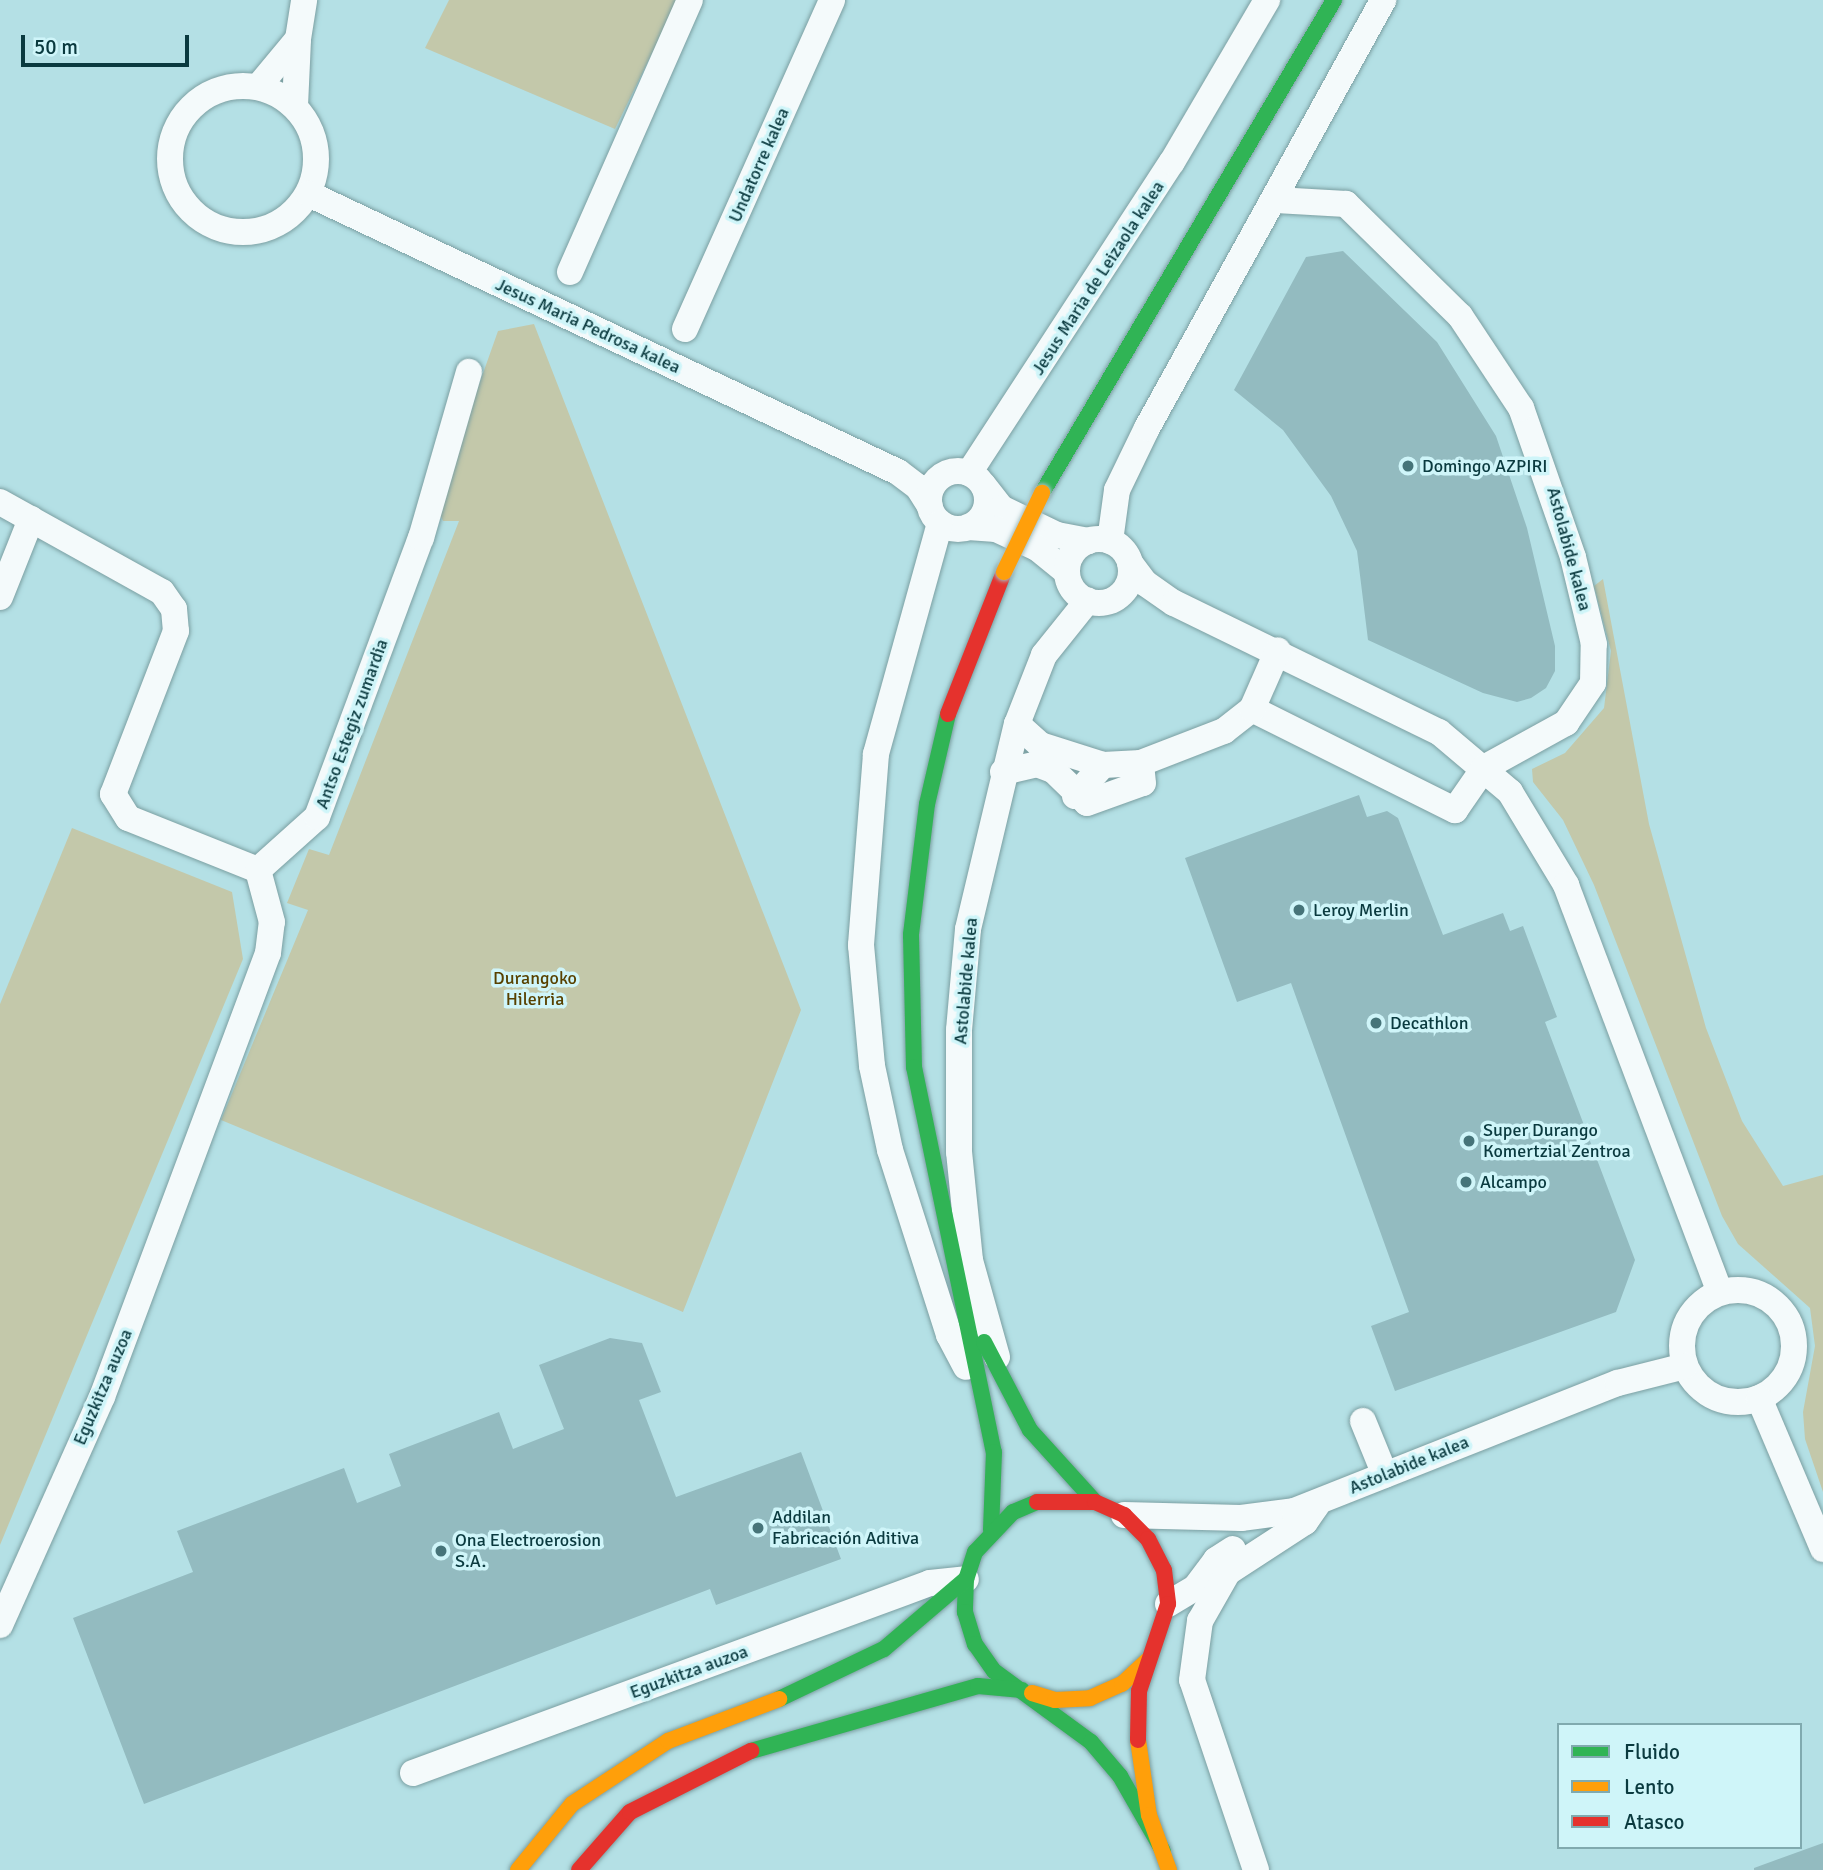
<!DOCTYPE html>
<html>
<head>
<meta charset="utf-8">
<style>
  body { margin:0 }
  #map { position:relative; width:1823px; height:1870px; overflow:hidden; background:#b4e0e5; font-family:Signika,sans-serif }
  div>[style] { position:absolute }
  .green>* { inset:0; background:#c3c8aa }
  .building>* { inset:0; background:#93bbc0 }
  .roads { filter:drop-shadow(0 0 2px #7b9fa2) drop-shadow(0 0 2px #7b9fa2) }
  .street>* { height:26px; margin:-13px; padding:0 13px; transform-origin:13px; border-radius:13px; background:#f4fafb }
  .street>.ring { margin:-13px; padding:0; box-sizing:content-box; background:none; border:26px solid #f4fafb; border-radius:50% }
  .fast>* { height:16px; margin:-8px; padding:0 8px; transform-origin:8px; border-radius:8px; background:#30b455 }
  .slow>* { height:16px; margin:-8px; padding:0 8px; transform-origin:8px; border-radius:8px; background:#ff9f0a }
  .jam>* { height:16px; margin:-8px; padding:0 8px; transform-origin:8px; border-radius:8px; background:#e5322d }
  .bridges { filter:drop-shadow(0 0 2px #a2bec1) drop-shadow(0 0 2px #a2bec1) }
  .slow-bridge>* { height:16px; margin:-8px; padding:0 8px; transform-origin:8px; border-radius:8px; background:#ff9f0a }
  .dots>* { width:19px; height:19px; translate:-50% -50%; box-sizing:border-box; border:4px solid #cff5f9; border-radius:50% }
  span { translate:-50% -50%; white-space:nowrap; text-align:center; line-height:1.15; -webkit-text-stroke:7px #cff5f9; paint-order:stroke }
  .street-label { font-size:18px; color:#0a3a3f }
  .poi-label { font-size:18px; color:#0a3a3f }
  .left { translate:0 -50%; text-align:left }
  .park-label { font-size:18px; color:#584100 }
  .legend { position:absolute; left:1557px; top:1723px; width:245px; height:126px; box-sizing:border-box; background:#cff5f9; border:2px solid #80aaaf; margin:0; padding:9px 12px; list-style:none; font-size:21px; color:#0a3a3f }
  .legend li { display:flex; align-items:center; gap:14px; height:35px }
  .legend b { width:35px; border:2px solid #80aaaf }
  .scale { position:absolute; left:21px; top:35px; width:168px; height:32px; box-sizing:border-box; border:4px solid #0a3a3f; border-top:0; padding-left:9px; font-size:21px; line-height:24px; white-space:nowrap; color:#0a3a3f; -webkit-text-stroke:5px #cff5f9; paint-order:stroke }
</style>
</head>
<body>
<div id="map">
  <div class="green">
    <div style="clip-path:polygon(449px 0,678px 0,615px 129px,425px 48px)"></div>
    <div style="clip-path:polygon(534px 324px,801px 1010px,683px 1312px,221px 1120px,308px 910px,287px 903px,309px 849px,329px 855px,459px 521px,443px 521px,436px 506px,498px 331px)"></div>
    <div style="clip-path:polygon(1603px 579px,1649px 824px,1706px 1028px,1742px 1121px,1783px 1186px,1823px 1175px,1823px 1492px,1805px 1439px,1803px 1412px,1815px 1346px,1810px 1308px,1738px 1244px,1722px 1216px,1594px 885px,1563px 820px,1533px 782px,1532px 769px,1565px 753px,1604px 708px,1611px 651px,1594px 586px)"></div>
    <div style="clip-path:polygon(72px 828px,232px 892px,243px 959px,0 1545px,0 1004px)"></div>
  </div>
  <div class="building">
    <div style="clip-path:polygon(1343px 251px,1437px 342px,1496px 436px,1527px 528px,1555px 646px,1555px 671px,1546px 688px,1531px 698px,1517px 702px,1483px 693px,1368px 640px,1357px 551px,1331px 496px,1283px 430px,1234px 390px,1306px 257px)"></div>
    <div style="clip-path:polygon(1359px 795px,1367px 817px,1387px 811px,1398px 818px,1443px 935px,1503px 913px,1510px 931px,1523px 926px,1557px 1017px,1545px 1022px,1635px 1260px,1616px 1312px,1395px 1391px,1371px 1326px,1409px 1312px,1291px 983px,1237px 1002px,1185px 858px)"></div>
    <div style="clip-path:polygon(610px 1338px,642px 1343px,661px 1392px,639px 1400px,676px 1497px,801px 1452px,841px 1559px,716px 1605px,710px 1589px,144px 1804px,73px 1618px,193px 1572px,177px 1531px,344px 1468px,357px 1503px,401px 1486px,389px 1454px,499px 1412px,513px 1449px,564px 1429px,539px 1365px)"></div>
    <div style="clip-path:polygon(1823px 1843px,1823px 1870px,1754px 1870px,1754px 1868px)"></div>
  </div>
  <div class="roads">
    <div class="street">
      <div class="ring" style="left:170px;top:86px;width:120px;height:120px"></div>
      <div style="left:258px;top:87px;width:62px;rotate:-50.2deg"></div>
      <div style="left:298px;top:39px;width:39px;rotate:-81deg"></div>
      <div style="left:295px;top:106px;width:67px;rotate:-87.4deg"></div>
      <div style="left:309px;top:194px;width:651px;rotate:25.27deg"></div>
      <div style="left:898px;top:472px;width:25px;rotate:37deg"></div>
      <div style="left:918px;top:487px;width:22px;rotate:58deg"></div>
      <div style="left:570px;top:272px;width:297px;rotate:-66.2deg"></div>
      <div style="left:685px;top:329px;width:360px;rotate:-65.9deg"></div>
      <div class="ring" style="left:929px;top:471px;width:32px;height:32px"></div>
      <div style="left:969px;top:473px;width:371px;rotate:-56.9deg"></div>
      <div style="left:1172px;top:162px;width:188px;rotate:-59.6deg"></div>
      <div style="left:984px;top:486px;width:28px;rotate:52deg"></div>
      <div style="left:1001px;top:508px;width:62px;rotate:25.7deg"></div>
      <div style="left:1057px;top:535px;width:32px;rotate:11deg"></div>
      <div style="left:0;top:502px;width:185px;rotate:29.1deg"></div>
      <div style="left:162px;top:592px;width:21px;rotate:55deg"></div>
      <div style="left:174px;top:609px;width:22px;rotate:85deg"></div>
      <div style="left:176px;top:631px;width:175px;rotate:111.1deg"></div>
      <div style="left:113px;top:794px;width:28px;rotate:58deg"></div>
      <div style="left:128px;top:818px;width:140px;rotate:21.8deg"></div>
      <div style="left:258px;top:870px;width:79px;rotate:-41.9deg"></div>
      <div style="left:317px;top:817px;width:298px;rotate:-69.6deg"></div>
      <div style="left:421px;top:538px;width:173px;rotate:-73.9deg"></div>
      <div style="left:940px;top:523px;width:240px;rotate:105.5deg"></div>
      <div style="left:876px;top:754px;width:192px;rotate:94.5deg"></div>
      <div style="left:861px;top:945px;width:121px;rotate:84.8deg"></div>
      <div style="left:872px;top:1066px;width:86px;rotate:77.9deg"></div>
      <div style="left:890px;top:1150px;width:194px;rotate:72.3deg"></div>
      <div style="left:949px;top:1335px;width:36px;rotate:62deg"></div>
      <div style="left:968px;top:527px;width:28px;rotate:4deg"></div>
      <div style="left:996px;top:529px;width:45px;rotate:24.9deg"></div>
      <div style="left:1037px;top:548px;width:38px;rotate:39deg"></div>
      <div class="ring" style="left:1067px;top:539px;width:38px;height:38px"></div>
      <div style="left:1110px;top:541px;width:51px;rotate:-82.2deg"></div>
      <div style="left:1117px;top:490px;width:69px;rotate:-64.2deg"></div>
      <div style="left:1147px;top:428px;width:489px;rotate:-61.1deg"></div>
      <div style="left:1130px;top:563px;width:25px;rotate:53deg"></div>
      <div style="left:1145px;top:583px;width:35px;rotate:35deg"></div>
      <div style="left:1174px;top:603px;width:295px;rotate:26deg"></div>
      <div style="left:1439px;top:732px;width:93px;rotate:40.2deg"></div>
      <div style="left:1510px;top:792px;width:109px;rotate:58.9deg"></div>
      <div style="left:1566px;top:885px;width:435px;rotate:69.3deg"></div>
      <div style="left:0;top:597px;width:84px;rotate:-68.3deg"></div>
      <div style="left:1252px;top:709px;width:227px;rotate:26.5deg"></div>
      <div style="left:1455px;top:810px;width:51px;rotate:-55.4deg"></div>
      <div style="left:1484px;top:768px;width:94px;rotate:-28.8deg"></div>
      <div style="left:1566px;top:723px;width:48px;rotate:-56deg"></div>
      <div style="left:1593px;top:683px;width:39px;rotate:-89deg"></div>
      <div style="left:1594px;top:644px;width:89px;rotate:-103.6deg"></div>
      <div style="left:1573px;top:557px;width:158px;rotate:-109.2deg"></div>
      <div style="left:1521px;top:408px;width:110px;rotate:-123.5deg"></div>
      <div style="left:1460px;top:316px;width:160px;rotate:-135.5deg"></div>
      <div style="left:1346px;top:204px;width:70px;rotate:-176.7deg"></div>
      <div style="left:1017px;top:724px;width:31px;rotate:42deg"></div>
      <div style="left:1040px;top:745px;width:66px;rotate:17.6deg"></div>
      <div style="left:1003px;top:772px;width:35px;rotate:-13deg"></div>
      <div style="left:1037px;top:764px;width:17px;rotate:21deg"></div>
      <div style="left:1053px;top:770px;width:47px;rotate:44.1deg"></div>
      <div style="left:1087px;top:803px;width:59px;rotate:-19.7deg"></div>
      <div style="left:1143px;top:783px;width:20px;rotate:-96deg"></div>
      <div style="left:1075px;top:796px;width:42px;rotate:-47.9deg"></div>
      <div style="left:1103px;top:765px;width:38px;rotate:-3deg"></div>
      <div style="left:1141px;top:763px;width:89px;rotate:-21.1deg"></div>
      <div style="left:1224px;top:731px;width:36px;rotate:-38deg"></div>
      <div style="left:1252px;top:709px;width:64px;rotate:-66.2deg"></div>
      <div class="ring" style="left:1682px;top:1290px;width:86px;height:86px"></div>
      <div style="left:997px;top:1357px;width:101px;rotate:-105.6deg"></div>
      <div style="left:970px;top:1260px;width:109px;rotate:-95.8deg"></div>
      <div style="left:959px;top:1152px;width:122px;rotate:-90deg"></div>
      <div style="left:959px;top:1030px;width:101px;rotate:-84.9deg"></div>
      <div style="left:968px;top:929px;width:211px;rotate:-76.6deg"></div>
      <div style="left:1017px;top:724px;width:74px;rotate:-68.6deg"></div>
      <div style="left:1044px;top:655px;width:70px;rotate:-51.3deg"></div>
      <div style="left:1759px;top:1398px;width:164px;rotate:67deg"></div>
      <div style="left:1363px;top:1421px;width:58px;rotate:67.8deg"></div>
      <div style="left:1124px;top:1515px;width:117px;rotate:1.5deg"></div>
      <div style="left:1241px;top:1518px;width:53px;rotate:-7.5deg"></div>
      <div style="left:1294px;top:1511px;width:348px;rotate:-21.6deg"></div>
      <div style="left:1618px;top:1383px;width:69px;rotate:-14.2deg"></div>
      <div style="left:1168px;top:1604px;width:31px;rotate:-31deg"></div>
      <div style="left:1195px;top:1588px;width:35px;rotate:-53deg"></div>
      <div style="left:1216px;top:1560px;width:20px;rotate:-33deg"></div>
      <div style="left:0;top:1625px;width:250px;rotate:-65.9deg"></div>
      <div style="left:102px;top:1397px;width:474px;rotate:-69.5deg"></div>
      <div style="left:268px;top:953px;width:31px;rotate:-83deg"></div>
      <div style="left:272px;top:922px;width:54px;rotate:-105.1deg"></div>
      <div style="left:413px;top:1773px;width:551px;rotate:-20.18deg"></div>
      <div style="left:930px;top:1583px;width:36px;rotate:-6deg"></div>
      <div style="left:1256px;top:1870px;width:200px;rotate:-108.6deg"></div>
      <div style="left:1192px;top:1680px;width:60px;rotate:-82.3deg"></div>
      <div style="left:1200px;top:1621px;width:56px;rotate:-60.3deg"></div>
      <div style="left:1228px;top:1572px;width:92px;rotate:-33deg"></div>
      <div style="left:1305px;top:1522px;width:21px;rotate:-55deg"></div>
    </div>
    <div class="fast">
      <div style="left:1042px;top:493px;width:573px;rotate:-59.36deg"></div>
      <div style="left:948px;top:714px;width:92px;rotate:103.1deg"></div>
      <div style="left:927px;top:804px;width:132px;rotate:97deg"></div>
      <div style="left:911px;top:935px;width:132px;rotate:88.7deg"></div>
      <div style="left:914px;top:1067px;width:393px;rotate:78.3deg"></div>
      <div style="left:994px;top:1452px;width:78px;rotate:92.2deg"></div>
      <div style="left:984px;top:1342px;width:99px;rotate:62.4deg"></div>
      <div style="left:1030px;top:1430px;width:97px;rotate:47.9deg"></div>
      <div style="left:1037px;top:1502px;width:26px;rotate:157deg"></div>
      <div style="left:1013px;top:1512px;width:55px;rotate:133.5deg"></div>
      <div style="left:975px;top:1552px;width:28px;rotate:108deg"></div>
      <div style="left:966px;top:1579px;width:33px;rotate:92deg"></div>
      <div style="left:965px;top:1612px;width:34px;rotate:73deg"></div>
      <div style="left:975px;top:1644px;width:33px;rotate:55deg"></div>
      <div style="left:994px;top:1671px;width:120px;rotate:36.2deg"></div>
      <div style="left:1091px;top:1742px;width:45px;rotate:49.5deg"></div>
      <div style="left:1120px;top:1776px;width:86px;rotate:60.2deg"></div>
      <div style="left:779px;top:1699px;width:116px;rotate:-25.5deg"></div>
      <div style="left:884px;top:1649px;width:108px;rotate:-40.5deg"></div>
      <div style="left:751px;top:1751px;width:236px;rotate:-16deg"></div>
      <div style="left:978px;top:1686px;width:44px;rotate:5.2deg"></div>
    </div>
    <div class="slow">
      <div style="left:1032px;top:1693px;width:24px;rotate:17deg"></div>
      <div style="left:1055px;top:1700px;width:35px;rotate:-3deg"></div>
      <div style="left:1090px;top:1698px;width:35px;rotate:-24deg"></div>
      <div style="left:1122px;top:1684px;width:34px;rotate:-43deg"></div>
      <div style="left:1138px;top:1740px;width:76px;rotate:81.7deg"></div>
      <div style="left:1149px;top:1815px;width:59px;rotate:70deg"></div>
      <div style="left:518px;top:1870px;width:85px;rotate:-50.7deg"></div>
      <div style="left:572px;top:1804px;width:115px;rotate:-33.3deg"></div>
      <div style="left:668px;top:1741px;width:119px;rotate:-20.7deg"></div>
    </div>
    <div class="jam">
      <div style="left:948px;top:714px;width:153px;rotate:-68.5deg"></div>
      <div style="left:1037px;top:1502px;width:58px"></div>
      <div style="left:1095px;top:1502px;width:32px;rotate:24deg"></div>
      <div style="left:1124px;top:1515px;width:34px;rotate:45deg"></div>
      <div style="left:1148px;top:1539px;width:35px;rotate:63deg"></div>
      <div style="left:1164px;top:1570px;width:34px;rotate:83deg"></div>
      <div style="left:1168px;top:1604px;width:92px;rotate:108.4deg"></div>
      <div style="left:1139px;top:1691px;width:49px;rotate:91.2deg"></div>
      <div style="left:579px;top:1870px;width:77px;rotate:-48.7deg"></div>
      <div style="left:630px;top:1812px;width:136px;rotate:-26.8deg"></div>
    </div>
  </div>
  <div class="bridges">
    <div class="slow-bridge">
      <div style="left:1004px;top:572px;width:88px;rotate:-64.3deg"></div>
    </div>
  </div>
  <div class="dots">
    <div style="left:1408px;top:466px;background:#467479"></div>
    <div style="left:1299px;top:910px;background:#467479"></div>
    <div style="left:1376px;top:1023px;background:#467479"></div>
    <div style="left:1469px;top:1141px;background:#467479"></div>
    <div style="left:1466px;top:1182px;background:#467479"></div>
    <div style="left:758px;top:1528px;background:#467479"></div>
    <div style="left:441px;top:1551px;background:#467479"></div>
  </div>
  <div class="street-label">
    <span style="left:759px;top:165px;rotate:-66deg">Undatorre kalea</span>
    <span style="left:1098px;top:278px;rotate:-57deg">Jesus Maria de Leizaola kalea</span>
    <span style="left:588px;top:326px;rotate:25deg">Jesus Maria Pedrosa kalea</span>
    <span style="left:1569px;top:549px;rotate:75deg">Astolabide kalea</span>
    <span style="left:352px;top:724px;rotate:-70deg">Antso Estegiz zumardia</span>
    <span style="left:966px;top:981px;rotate:-85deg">Astolabide kalea</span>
    <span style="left:103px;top:1387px;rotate:-67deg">Eguzkitza auzoa</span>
    <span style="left:1409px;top:1465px;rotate:-22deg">Astolabide kalea</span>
    <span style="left:689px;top:1672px;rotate:-20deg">Eguzkitza auzoa</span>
  </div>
  <div class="poi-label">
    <span class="left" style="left:1422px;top:466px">Domingo AZPIRI</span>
    <span class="left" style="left:1313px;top:910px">Leroy Merlin</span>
    <span class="left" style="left:1390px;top:1023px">Decathlon</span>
    <span class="left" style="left:1483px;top:1141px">Super Durango<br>Komertzial Zentroa</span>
    <span class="left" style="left:1480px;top:1182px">Alcampo</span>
    <span class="left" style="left:772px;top:1528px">Addilan<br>Fabricación Aditiva</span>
    <span class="left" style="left:455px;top:1551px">Ona Electroerosion<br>S.A.</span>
  </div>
  <div class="park-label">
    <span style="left:535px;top:989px">Durangoko<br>Hilerria</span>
  </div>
  <ul class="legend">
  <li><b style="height:9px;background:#30b455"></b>Fluido</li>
  <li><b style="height:9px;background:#ff9f0a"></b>Lento</li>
  <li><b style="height:9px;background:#e5322d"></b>Atasco</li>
  </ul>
  <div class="scale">50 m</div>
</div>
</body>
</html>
